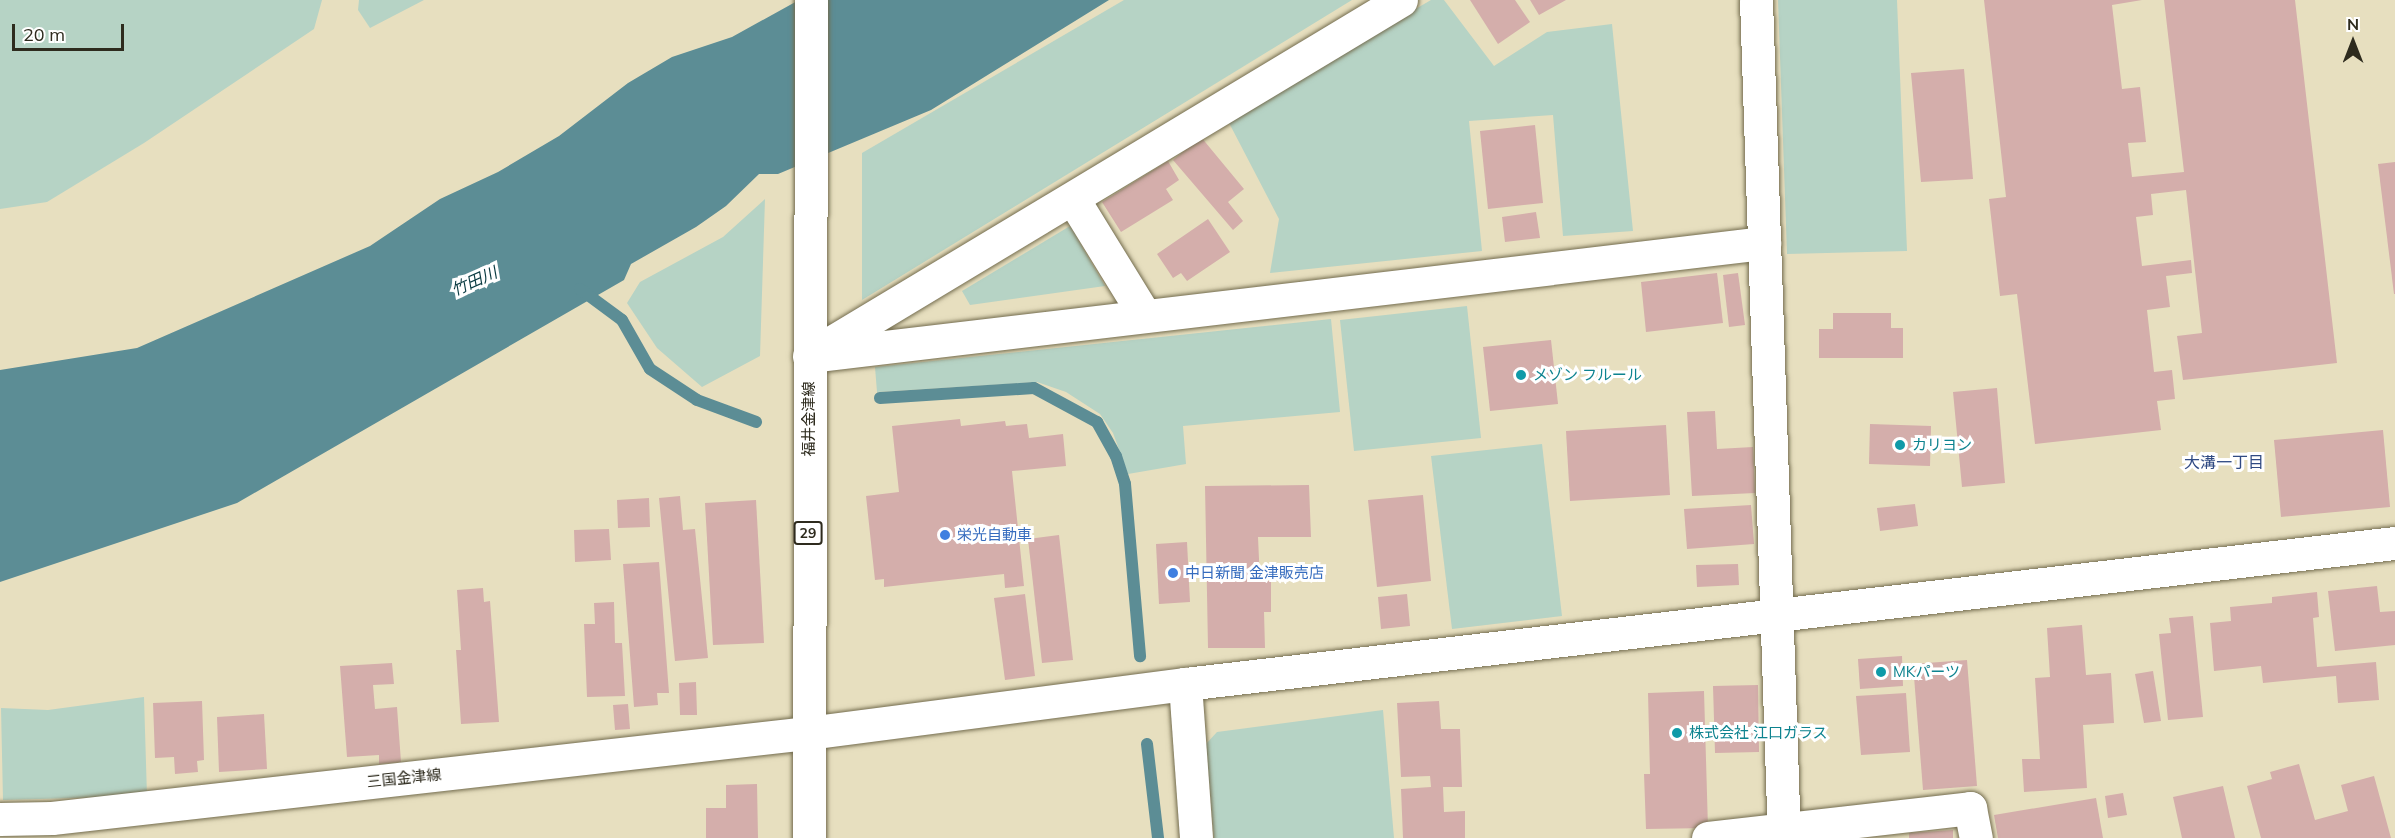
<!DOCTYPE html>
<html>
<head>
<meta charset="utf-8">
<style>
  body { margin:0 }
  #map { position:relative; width:2395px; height:838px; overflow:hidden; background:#e7dfbf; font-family:Mulish,"Noto Sans JP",sans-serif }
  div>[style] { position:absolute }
  .green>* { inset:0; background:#b6d3c5 }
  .water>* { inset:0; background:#5c8d95 }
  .stream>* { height:12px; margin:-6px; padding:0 6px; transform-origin:6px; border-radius:6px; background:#5c8d95 }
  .building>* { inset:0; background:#d4aeab }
  .roads { filter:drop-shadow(0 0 2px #736c4e) drop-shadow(0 0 2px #736c4e) }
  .minor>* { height:33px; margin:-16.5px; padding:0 16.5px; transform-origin:16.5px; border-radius:16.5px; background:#fff }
  .major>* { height:33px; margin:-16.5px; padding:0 16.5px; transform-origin:16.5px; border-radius:16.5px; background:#fff }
  .dots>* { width:16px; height:16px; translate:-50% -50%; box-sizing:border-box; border:3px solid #fff; border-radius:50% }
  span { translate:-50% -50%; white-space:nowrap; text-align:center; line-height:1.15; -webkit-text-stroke:6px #fff; paint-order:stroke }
  .shield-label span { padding:2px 4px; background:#fff; border:2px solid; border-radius:4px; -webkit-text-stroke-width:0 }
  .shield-label { font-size:14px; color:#2e2b1e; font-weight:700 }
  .culture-label { font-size:15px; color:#0d838f }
  .left { translate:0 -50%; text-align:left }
  .street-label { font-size:15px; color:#2e2b1e }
  .shop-label { font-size:15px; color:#366cbe }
  .water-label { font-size:16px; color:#093a41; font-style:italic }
  .neighbourhood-label { font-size:16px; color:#304a83 }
  .north { position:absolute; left:2323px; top:12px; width:60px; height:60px; -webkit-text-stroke:4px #fff; paint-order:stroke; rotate:0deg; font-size:16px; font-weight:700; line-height:24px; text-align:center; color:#2e2b1e }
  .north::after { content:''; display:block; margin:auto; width:21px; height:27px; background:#2e2b1e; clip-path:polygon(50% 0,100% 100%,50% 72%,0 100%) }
  .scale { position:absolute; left:12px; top:24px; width:112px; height:27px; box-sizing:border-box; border:3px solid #2e2b1e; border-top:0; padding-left:8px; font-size:18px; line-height:21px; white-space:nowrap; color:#2e2b1e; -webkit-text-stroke:4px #fff; paint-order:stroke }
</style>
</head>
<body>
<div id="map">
  <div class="green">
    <div style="clip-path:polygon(0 0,322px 0,314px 29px,144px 143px,47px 202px,0 209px)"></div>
    <div style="clip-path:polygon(359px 0,424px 0,370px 28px,358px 10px)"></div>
    <div style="clip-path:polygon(1124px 0,1352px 0,862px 300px,862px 153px)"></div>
    <div style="clip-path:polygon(1431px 0,1444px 0,1494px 66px,1547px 32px,1612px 24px,1633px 231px,1563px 236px,1553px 115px,1469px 121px,1482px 251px,1270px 273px,1279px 219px,1227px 119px)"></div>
    <div style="clip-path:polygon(1778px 0,1897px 0,1907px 251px,1787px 254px)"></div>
    <div style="clip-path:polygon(765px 199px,760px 356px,702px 387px,657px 348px,627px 303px,640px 282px,723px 237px)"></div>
    <div style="clip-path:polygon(1070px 226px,1105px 286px,970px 305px,962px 291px)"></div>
    <div style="clip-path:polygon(1467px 306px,1481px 438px,1354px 451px,1340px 320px)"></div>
    <div style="clip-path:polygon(1331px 319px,1340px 412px,1183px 426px,1186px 464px,1128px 474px,1113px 433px,1100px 414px,1066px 392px,1037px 382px,877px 392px,875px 367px)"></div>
    <div style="clip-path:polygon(1542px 444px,1562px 616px,1452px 629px,1431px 456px)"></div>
    <div style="clip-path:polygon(144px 697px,147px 796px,3px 800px,1px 708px,48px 710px)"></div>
    <div style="clip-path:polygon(1383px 710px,1394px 838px,1214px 838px,1206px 744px,1217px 732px)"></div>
  </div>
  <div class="water">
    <div style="clip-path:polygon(799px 0,1109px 0,931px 110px,778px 174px,759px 174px,726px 206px,696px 227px,631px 264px,624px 280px,237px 503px,0 582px,0 370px,137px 348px,370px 246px,440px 199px,498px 172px,559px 136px,628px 83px,672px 57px,732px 37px)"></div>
  </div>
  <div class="stream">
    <div style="left:580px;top:289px;width:52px;rotate:36.4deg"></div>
    <div style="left:622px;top:320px;width:56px;rotate:60.3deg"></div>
    <div style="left:650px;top:369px;width:56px;rotate:33.4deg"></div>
    <div style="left:697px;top:400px;width:63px;rotate:20.4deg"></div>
    <div style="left:880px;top:398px;width:154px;rotate:-3.7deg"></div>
    <div style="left:1034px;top:388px;width:72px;rotate:28.4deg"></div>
    <div style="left:1097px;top:422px;width:39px;rotate:61deg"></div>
    <div style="left:1116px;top:456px;width:29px;rotate:72deg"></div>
    <div style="left:1125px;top:484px;width:173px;rotate:85deg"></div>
    <div style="left:1147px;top:744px;width:95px;rotate:83.3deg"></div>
  </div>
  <div class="building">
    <div style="clip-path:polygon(1470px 0,1515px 0,1530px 22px,1498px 44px)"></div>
    <div style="clip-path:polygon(1530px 0,1566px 0,1539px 15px)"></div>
    <div style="clip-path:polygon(1984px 0,2142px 0,2112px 5px,2122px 89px,2140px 87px,2146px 142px,2128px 143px,2132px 177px,2184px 172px,2164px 0,2295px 0,2337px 363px,2183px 380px,2177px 336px,2202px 333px,2186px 190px,2151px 194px,2153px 215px,2136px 217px,2142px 266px,2191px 260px,2192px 273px,2166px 276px,2170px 307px,2147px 310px,2154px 372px,2172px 370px,2175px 399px,2157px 401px,2161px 430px,2035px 444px,2017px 294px,2000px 296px,1989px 199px,2006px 197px)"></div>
    <div style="clip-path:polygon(1964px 69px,1973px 179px,1921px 182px,1911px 73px)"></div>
    <div style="clip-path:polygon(1535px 125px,1543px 203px,1488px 209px,1480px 131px)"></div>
    <div style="clip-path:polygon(1201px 137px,1244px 189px,1228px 202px,1243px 221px,1233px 230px,1173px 160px)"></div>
    <div style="clip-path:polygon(1168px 161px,1179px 180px,1166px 189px,1173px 200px,1121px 232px,1102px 202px)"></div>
    <div style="clip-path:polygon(2395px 162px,2395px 294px,2394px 294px,2378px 164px)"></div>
    <div style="clip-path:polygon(1536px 212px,1540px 238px,1505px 242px,1502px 217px)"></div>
    <div style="clip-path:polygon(1208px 219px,1230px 252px,1187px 281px,1181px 273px,1173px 278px,1157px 254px)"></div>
    <div style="clip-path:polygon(1717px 273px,1723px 323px,1646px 332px,1641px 282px)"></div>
    <div style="clip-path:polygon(1738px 273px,1745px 325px,1729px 327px,1723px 275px)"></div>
    <div style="clip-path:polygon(1833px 313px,1891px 313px,1891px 328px,1903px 328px,1903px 358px,1819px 358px,1819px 329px,1833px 329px)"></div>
    <div style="clip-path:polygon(1551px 340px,1558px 404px,1490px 411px,1483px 347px)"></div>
    <div style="clip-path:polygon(1997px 388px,2005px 483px,1962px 487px,1953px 392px)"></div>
    <div style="clip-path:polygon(1715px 411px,1717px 449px,1753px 447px,1755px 493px,1692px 496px,1687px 412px)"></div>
    <div style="clip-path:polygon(960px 419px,961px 426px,1005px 421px,1006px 426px,1027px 424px,1029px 438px,1063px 434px,1066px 466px,1012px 471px,1024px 586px,1005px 588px,1004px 574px,884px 587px,884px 579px,875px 580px,866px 496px,899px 492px,892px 426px)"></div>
    <div style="clip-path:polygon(1870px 424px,1931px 426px,1930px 466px,1869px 464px)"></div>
    <div style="clip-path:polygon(1666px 425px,1670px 495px,1570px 501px,1566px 431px)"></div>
    <div style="clip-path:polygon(2383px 430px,2390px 507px,2281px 517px,2274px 440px)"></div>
    <div style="clip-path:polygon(1309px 485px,1311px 537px,1258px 537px,1260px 581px,1271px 581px,1271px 612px,1264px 612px,1265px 648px,1208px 648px,1205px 486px)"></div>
    <div style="clip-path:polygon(1423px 495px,1431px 581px,1377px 587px,1368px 500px)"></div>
    <div style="clip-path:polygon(680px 496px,683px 530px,695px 529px,708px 658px,675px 661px,659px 498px)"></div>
    <div style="clip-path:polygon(649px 498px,650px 527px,618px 528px,617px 500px)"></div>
    <div style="clip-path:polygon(756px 500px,764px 643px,713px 645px,705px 503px)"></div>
    <div style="clip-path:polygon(1915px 504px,1918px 526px,1880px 531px,1877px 508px)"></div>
    <div style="clip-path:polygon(1751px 505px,1754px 544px,1687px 549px,1684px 509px)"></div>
    <div style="clip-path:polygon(609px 529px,611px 560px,575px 562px,574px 530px)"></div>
    <div style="clip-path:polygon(1059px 535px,1073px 660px,1042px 663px,1028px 539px)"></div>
    <div style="clip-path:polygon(1187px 542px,1190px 602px,1159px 604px,1156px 544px)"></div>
    <div style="clip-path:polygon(659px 562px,669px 693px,657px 693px,658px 705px,634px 707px,623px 564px)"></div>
    <div style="clip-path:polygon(1738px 564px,1739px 585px,1697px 587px,1696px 565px)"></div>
    <div style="clip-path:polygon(2377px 586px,2380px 612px,2395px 611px,2395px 645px,2335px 651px,2328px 591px)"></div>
    <div style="clip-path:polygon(483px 588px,484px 602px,490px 601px,499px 722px,461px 724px,456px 650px,461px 650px,457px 590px)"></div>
    <div style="clip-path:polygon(2317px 592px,2319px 617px,2313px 618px,2317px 667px,2376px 662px,2379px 700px,2338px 703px,2336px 676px,2263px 683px,2261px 666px,2214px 671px,2210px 623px,2231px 621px,2230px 607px,2272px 603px,2272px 597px)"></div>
    <div style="clip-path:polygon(1025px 594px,1035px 676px,1005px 680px,994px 598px)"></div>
    <div style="clip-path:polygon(1407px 594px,1410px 626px,1381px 629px,1378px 597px)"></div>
    <div style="clip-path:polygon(614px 602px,615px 643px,622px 643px,625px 696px,587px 697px,584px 624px,595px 624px,594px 603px)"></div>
    <div style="clip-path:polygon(2193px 616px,2203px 717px,2168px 720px,2159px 634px,2171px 633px,2169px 618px)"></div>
    <div style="clip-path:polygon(2082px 625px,2086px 675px,2111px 673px,2114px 723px,2083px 725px,2087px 788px,2024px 792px,2022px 759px,2040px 759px,2035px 678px,2050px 677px,2047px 628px)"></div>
    <div style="clip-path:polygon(1902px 656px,1903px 686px,1860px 689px,1858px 659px)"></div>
    <div style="clip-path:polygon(1967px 660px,1977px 786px,1923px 790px,1913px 664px)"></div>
    <div style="clip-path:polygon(392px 663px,394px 684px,373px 685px,375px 709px,397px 707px,401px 762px,379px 764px,379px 755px,347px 757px,340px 666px)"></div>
    <div style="clip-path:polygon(2153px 671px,2161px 721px,2144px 723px,2135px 674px)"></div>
    <div style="clip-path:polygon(696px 682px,697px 715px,680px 715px,679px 683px)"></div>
    <div style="clip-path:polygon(1758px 685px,1759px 752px,1715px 753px,1713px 686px)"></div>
    <div style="clip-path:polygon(1704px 691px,1708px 828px,1646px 829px,1644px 774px,1650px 774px,1648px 693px)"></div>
    <div style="clip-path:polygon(1906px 693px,1910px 752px,1861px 755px,1856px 696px)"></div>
    <div style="clip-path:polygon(202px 701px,204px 760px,197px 761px,198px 772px,175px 774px,174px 757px,155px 758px,153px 703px)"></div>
    <div style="clip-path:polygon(1439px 701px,1441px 729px,1460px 729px,1462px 787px,1443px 787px,1444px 812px,1465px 811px,1465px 838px,1403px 838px,1401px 789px,1431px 787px,1430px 776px,1401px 777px,1397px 703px)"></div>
    <div style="clip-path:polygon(628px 704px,630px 729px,615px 730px,613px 705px)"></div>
    <div style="clip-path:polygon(264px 714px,267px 769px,219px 772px,217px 717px)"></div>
    <div style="clip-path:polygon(2299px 764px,2315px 820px,2348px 811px,2341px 785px,2374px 776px,2391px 838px,2261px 838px,2247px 786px,2272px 779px,2270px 772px)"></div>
    <div style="clip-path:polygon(757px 784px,758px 838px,706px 838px,706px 808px,726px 808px,726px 785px)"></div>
    <div style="clip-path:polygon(2223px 786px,2235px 838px,2182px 838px,2173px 797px)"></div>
    <div style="clip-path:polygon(2123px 793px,2127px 815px,2108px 818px,2105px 796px)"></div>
    <div style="clip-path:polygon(2096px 798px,2103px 838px,1998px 838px,1994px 815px)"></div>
    <div style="clip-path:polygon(1953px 830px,1953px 838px,1909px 838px,1909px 833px)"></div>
  </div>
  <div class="roads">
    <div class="minor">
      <div style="left:1756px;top:0;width:838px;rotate:88.09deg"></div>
      <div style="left:1073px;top:199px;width:137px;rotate:58.4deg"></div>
      <div style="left:819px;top:350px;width:679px;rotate:-31.02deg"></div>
      <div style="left:809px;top:356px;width:962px;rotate:-6.75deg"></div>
      <div style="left:1185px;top:684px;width:154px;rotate:85.9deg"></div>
      <div style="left:808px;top:733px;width:380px;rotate:-7.4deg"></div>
      <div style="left:1185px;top:684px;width:1218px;rotate:-6.65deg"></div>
      <div style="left:1708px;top:838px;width:264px;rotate:-6.5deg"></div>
      <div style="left:1970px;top:808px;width:31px;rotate:79deg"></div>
    </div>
    <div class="major">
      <div style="left:0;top:819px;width:52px;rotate:-1.1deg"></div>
      <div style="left:52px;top:818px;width:761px;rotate:-6.42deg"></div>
      <div style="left:809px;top:838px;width:838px;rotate:-89.86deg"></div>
    </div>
  </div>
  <div class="dots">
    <div style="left:1521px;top:375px;background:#0f9aa8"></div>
    <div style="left:1900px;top:445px;background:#0f9aa8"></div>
    <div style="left:945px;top:535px;background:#3f7fe0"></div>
    <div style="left:1173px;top:573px;background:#3f7fe0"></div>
    <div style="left:1881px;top:672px;background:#0f9aa8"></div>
    <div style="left:1677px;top:733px;background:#0f9aa8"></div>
  </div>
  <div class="shield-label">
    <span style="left:808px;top:533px">29</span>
  </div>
  <div class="culture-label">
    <span class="left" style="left:1533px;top:375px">メゾン フルール</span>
    <span class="left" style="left:1912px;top:445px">カリヨン</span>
    <span class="left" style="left:1893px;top:672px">MKパーツ</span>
    <span class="left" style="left:1689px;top:733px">株式会社 江口ガラス</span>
  </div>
  <div class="street-label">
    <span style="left:809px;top:419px;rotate:-90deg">福井金津線</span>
    <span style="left:404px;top:778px;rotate:-6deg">三国金津線</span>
  </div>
  <div class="shop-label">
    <span class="left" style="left:957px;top:535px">栄光自動車</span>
    <span class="left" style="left:1185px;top:573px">中日新聞 金津販売店</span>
  </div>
  <div class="water-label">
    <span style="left:474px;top:281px;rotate:-24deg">竹田川</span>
  </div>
  <div class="neighbourhood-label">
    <span style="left:2224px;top:462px">大溝一丁目</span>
  </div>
  <div class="north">N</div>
  <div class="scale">20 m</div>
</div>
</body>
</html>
